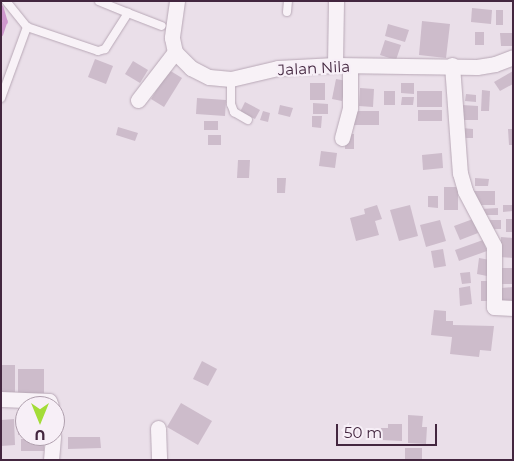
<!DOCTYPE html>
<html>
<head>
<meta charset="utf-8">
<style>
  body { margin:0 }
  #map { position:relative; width:514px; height:461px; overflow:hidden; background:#eadfe9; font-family:Montserrat,sans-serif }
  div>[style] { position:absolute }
  .stream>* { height:4.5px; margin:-2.25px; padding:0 2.25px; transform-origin:2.25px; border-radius:2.25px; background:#ce97cd }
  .building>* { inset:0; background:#cdbccb }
  .roads { filter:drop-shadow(0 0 1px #b8a8b6) drop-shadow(0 0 1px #b8a8b6) }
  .service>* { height:8px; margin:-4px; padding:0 4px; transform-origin:4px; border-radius:4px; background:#f8f2f7 }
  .minor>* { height:15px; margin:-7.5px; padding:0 7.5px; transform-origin:7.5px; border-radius:7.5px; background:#f8f2f7 }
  span { translate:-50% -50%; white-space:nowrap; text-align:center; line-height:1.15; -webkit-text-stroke:4.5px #f7eff7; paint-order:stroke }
  .street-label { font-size:15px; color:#43263f }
  .frame { position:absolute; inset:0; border:2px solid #43263f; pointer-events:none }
  .north { position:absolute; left:15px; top:396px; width:50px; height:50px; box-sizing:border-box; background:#f7eff7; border:1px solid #af9fad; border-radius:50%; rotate:180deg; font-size:14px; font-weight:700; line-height:20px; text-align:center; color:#43263f }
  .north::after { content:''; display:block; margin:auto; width:18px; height:22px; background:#a3dc38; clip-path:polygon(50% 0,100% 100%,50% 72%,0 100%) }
  .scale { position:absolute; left:336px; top:424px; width:101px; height:22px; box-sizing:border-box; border:2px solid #43263f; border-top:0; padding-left:6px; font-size:15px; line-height:18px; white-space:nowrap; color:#43263f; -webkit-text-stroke:4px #f7eff7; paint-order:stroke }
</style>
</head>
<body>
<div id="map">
  <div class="stream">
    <div style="left:1px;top:7px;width:15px;rotate:74deg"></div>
    <div style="left:5px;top:21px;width:13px;rotate:108deg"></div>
  </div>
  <div class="building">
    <div style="clip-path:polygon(472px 8px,492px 10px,491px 24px,471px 22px)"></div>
    <div style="clip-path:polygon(496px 10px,503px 10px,503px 25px,496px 25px)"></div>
    <div style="clip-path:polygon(422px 21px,450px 24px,446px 58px,419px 55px)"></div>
    <div style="clip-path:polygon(388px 24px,409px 30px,405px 42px,385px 36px)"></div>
    <div style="clip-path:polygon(475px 32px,484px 32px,484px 45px,475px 45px)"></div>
    <div style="clip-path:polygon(500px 33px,513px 33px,513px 46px,501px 46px)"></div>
    <div style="clip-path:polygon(385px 40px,401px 45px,396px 60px,380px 55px)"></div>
    <div style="clip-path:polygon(95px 59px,113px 66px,106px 84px,88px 77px)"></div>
    <div style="clip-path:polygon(133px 61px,148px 70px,140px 83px,125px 74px)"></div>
    <div style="clip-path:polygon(169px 70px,182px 78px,164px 107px,151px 99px)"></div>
    <div style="clip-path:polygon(513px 71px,513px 84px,500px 91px,494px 82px)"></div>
    <div style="clip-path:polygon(336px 79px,347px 81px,342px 101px,332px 99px)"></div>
    <div style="clip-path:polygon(310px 83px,325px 83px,325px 100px,310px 100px)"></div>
    <div style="clip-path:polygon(401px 83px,414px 83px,414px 94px,401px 93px)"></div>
    <div style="clip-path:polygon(360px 88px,374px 89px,373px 107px,359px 106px)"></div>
    <div style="clip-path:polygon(482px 90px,490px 91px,489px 111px,481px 111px)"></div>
    <div style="clip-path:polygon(384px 91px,395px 91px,395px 105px,384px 105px)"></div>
    <div style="clip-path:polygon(417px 91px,442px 91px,442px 107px,417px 107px)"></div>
    <div style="clip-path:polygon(466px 94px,476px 95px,476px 102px,465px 101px)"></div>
    <div style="clip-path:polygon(402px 97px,414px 97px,413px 105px,401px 105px)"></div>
    <div style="clip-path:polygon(197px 98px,226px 100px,225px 116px,196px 114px)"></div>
    <div style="clip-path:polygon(245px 102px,260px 110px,255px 119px,240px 112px)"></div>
    <div style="clip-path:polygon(313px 103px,328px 104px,328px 114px,313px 114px)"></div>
    <div style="clip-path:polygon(280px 105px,293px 108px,290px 117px,278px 114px)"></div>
    <div style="clip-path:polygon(462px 105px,478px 106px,478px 120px,462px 120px)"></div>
    <div style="clip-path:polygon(418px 110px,442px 110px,442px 121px,418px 121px)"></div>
    <div style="clip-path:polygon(263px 111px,270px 113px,268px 122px,260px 120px)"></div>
    <div style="clip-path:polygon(353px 111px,379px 111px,379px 125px,353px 125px)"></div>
    <div style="clip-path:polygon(312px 116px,322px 116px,321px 128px,312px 127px)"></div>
    <div style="clip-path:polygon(204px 121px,218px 121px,218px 130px,204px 130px)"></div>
    <div style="clip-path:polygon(118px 127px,138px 133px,135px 141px,116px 135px)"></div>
    <div style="clip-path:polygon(462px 128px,473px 129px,473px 138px,461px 138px)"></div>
    <div style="clip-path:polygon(508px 129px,513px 129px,513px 145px,509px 145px)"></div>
    <div style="clip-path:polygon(345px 134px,354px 134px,354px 149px,345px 149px)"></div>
    <div style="clip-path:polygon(208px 135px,221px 135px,221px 145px,208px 145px)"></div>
    <div style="clip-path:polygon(321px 151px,337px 153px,335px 168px,319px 166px)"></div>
    <div style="clip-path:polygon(442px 153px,443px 168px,423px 170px,422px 155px)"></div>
    <div style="clip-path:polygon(238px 160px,250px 160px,249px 178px,237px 178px)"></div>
    <div style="clip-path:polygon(277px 178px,286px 178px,285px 193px,277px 193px)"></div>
    <div style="clip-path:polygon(475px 178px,489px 179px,488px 186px,475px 186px)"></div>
    <div style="clip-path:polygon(444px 187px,458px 187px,458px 210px,444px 210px)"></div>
    <div style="clip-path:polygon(474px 191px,495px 191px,495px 205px,474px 205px)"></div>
    <div style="clip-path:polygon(428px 196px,438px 196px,438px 208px,428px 207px)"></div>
    <div style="clip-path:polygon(377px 205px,382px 219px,375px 221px,379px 235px,356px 241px,350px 218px,365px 214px,364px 209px)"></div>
    <div style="clip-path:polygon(410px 205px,418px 236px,399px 241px,390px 210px)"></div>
    <div style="clip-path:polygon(503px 205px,513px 205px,513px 211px,503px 212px)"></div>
    <div style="clip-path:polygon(498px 208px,498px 215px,481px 215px,481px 209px)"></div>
    <div style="clip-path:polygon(473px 219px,478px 233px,460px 240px,454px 226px)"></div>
    <div style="clip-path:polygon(506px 219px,513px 219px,513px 232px,506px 232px)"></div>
    <div style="clip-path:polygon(440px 220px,446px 241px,426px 247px,420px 225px)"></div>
    <div style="clip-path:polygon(489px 220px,501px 220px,501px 229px,489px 229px)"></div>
    <div style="clip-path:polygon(501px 237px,513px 238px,513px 258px,500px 257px)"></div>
    <div style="clip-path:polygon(483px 240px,487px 251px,459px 261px,455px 250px)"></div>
    <div style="clip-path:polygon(443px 249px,446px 266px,434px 268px,431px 251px)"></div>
    <div style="clip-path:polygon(479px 258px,490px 260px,487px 276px,477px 274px)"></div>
    <div style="clip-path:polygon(498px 268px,513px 268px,513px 284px,498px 284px)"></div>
    <div style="clip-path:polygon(470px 272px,471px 283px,462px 284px,460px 273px)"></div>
    <div style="clip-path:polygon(481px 281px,491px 281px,491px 301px,481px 301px)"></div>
    <div style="clip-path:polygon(470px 286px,472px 304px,460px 306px,459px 288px)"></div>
    <div style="clip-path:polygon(513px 287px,513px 303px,502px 303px,501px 288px)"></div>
    <div style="clip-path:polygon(434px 310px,446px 311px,446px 321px,453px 321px,453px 325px,494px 326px,491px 351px,480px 350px,479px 357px,450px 354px,452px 337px,431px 335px)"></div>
    <div style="clip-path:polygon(202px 361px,217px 369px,208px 386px,193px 379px)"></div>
    <div style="clip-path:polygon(1px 365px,15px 365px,15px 392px,1px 392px)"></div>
    <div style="clip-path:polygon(18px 369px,44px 369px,44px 393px,18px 393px)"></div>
    <div style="clip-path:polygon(181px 403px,212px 421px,198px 445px,167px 427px)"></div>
    <div style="clip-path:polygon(17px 412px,25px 412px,25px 434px,18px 435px)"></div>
    <div style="clip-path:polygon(408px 415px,423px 416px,422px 427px,427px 427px,426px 444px,408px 443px)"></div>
    <div style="clip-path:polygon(14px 419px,15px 445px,1px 446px,1px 420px)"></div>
    <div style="clip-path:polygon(388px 424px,402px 424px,402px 441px,381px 440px,381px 428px,388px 428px)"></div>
    <div style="clip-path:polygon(68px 437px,100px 437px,101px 448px,68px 449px)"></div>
    <div style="clip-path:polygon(21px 439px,44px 439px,44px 451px,21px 451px)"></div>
    <div style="clip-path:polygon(405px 448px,422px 448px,422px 460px,405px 460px)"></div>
  </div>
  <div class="roads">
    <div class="service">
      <div style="left:6px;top:1px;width:33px;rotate:51deg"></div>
      <div style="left:27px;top:27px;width:75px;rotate:18.7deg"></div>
      <div style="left:98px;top:51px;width:7px;rotate:-16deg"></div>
      <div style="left:105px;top:49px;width:43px;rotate:-57.4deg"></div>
      <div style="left:128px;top:13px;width:31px;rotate:-158deg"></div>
      <div style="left:287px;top:12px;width:11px;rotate:-85deg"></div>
      <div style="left:128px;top:13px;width:36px;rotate:21deg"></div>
      <div style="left:231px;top:79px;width:25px;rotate:90deg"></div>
      <div style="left:231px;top:104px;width:9px;rotate:69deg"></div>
      <div style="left:234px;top:112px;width:16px;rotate:30deg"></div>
      <div style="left:1px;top:98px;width:76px;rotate:-69.9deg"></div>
    </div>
    <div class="minor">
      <div style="left:177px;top:1px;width:37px;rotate:98deg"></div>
      <div style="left:172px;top:38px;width:14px;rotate:78deg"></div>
      <div style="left:175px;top:52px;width:23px;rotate:45deg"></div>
      <div style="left:191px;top:68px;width:20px;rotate:27deg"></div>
      <div style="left:209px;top:77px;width:22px;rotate:5deg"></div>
      <div style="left:231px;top:79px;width:48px;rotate:-13.2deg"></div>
      <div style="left:278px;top:68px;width:57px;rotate:-3deg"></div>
      <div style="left:335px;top:65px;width:142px;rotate:0.8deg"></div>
      <div style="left:477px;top:67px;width:18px;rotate:-9deg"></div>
      <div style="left:495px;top:64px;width:19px;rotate:-21deg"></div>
      <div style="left:335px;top:65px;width:64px;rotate:-89.1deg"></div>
      <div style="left:452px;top:65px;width:108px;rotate:85.8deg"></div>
      <div style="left:460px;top:173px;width:19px;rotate:74deg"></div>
      <div style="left:465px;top:191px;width:62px;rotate:62.2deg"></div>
      <div style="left:494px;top:246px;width:61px;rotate:90deg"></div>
      <div style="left:494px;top:307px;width:19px;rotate:3deg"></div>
      <div style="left:138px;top:100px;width:61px;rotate:-52.4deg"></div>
      <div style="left:342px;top:138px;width:31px;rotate:-75deg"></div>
      <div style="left:350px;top:108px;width:42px;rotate:-90deg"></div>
      <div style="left:1px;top:399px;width:48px;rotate:2.4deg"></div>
      <div style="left:49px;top:401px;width:5px;rotate:68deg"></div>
      <div style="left:158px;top:428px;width:32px;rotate:88deg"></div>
      <div style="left:51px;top:460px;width:24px;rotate:-85deg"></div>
    </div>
  </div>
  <div class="street-label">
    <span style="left:314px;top:68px;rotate:-3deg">Jalan Nila</span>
  </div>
  <div class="frame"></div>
  <div class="north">U</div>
  <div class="scale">50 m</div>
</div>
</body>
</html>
